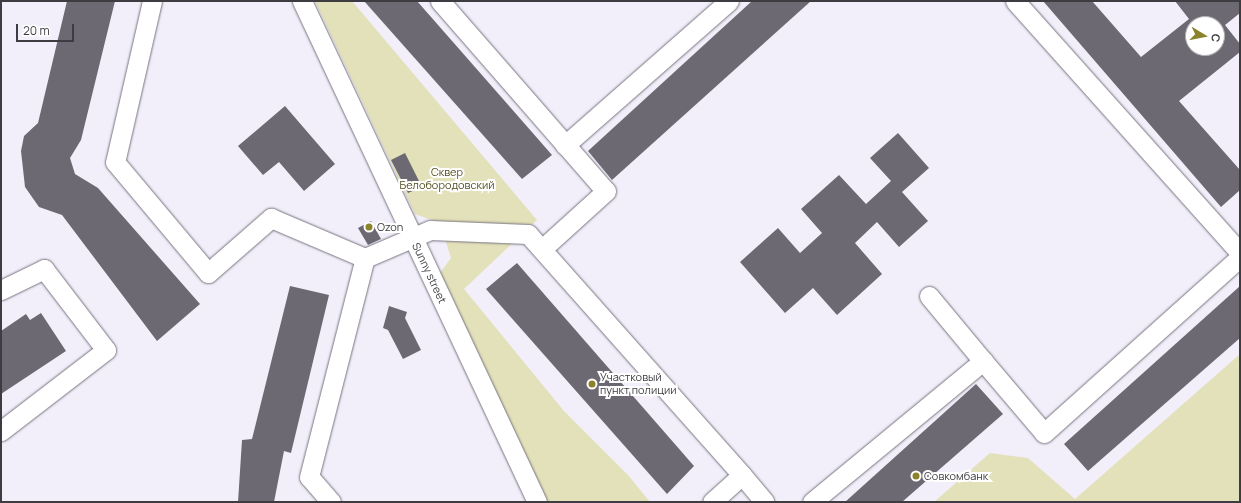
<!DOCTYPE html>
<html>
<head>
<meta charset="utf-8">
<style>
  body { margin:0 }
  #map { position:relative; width:1241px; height:503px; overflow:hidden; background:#f2effb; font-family:Manrope,sans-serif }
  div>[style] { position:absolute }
  .green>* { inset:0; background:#e3e1ba }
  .building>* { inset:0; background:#6c6973 }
  .roads { filter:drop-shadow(0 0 1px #77747e) drop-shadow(0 0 1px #77747e) }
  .minor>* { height:19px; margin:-9.5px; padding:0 9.5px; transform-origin:9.5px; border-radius:9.5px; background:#fff }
  .dots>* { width:11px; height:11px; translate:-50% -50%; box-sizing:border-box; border:2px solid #fff; border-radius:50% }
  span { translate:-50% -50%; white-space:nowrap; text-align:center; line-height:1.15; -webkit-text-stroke:4px #fff; paint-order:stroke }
  .park-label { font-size:11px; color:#504c1c }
  .poi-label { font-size:11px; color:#3d3c40 }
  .left { translate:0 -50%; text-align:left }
  .street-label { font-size:11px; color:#3d3c40 }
  .frame { position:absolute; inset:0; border:2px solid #3d3c40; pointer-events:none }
  .north { position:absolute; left:1185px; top:16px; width:40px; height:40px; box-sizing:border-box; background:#fff; border:1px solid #b1b1b3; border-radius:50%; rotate:100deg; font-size:11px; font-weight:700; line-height:16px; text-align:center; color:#3d3c40 }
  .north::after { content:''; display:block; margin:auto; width:14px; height:18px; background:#8b832b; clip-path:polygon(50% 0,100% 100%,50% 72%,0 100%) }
  .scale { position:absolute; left:16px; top:24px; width:58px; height:18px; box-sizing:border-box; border:2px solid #3d3c40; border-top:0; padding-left:5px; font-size:12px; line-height:14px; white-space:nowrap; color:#3d3c40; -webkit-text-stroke:3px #fff; paint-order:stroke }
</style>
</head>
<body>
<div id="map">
  <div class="green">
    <div style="clip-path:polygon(315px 1px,352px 1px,537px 220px,464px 289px,564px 411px,628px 475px,650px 502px,544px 502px,440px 273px,451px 258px,440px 223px,415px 214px)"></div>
    <div style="clip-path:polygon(1240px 354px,1240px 502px,934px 502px,990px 453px,1028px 458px,1075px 499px)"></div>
  </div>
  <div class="building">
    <div style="clip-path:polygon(67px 1px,115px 1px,81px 140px,70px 158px,75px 174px,98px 188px,200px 304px,157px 341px,62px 215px,39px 207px,25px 187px,21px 151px,24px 136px,38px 123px)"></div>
    <div style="clip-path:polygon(364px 1px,417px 1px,552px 155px,522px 179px)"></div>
    <div style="clip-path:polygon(752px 1px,811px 1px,612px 180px,588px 151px)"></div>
    <div style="clip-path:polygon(evenodd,1043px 1px,1092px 1px,1141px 57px,1189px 19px,1175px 1px,1240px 1px,1240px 13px,1225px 25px,1240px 44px,1240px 52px,1179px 101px,1240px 170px,1240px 190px,1221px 207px,1043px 1px,1193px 24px,1217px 24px,1217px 48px,1193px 48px,1193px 24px)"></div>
    <div style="clip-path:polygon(285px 106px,335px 164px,304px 191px,279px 162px,263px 175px,238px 146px)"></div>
    <div style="clip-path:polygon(898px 133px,929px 168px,902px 192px,928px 221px,899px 247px,877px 222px,855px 243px,882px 274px,837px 315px,813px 288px,785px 313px,740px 262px,778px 228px,800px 253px,822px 233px,801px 209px,839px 175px,866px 204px,891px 181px,870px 158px)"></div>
    <div style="clip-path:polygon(405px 153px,422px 187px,408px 193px,391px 160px)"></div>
    <div style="clip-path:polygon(371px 221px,381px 239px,368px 245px,358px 228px)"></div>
    <div style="clip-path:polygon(517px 263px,694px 466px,667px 494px,486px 289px)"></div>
    <div style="clip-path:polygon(290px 286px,329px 295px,291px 453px,284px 451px,274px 502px,238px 502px,242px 440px,252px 439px)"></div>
    <div style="clip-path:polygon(1240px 286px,1240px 338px,1088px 471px,1064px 444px)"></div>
    <div style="clip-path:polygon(389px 306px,407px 312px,405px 318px,421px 350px,403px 359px,388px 330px,383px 328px)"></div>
    <div style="clip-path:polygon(41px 313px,66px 351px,1px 394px,1px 331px,26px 314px,30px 320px)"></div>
    <div style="clip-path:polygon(976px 384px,1003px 414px,902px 502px,845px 502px)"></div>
  </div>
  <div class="roads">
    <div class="minor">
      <div style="left:152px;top:1px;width:165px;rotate:102.9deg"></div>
      <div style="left:115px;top:162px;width:145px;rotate:50deg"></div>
      <div style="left:208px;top:273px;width:84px;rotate:-41.1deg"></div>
      <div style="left:271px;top:218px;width:102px;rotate:23.1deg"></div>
      <div style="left:365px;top:258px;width:71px;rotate:-23.3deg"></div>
      <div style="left:430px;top:230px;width:98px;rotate:2.3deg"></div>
      <div style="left:528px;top:234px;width:322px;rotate:48.4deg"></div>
      <div style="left:302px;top:1px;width:553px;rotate:64.87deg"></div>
      <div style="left:440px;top:1px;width:252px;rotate:48.9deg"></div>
      <div style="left:606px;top:191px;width:86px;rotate:137.8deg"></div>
      <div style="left:1015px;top:1px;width:338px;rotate:48.2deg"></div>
      <div style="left:565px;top:145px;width:218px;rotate:-41.3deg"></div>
      <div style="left:1px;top:290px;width:48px;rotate:-26deg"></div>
      <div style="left:44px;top:269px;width:102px;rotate:52.6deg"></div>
      <div style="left:106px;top:350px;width:133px;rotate:142.4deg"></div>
      <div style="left:929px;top:296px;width:85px;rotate:50.3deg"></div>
      <div style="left:331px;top:502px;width:33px;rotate:-131deg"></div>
      <div style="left:309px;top:477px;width:226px;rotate:-75.7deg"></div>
      <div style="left:712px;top:502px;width:40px;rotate:-42deg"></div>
      <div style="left:742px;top:475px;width:35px;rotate:50deg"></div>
      <div style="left:812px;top:502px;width:222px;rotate:-39.5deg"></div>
      <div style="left:983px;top:361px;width:94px;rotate:49.7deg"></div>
      <div style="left:1044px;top:433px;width:263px;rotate:-41.9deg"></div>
    </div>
  </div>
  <div class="dots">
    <div style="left:369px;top:227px;background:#8b832b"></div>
    <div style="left:592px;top:384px;background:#8b832b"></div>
    <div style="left:916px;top:476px;background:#8b832b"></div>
  </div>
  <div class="park-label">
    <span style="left:447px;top:179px">Сквер<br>Белобородовский</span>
  </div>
  <div class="poi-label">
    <span class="left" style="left:377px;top:227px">Ozon</span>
    <span class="left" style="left:600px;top:384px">Участковый<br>пункт полиции</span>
    <span class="left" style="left:924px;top:476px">Совкомбанк</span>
  </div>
  <div class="street-label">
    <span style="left:429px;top:273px;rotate:65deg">Sunny street</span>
  </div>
  <div class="frame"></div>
  <div class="north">С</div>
  <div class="scale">20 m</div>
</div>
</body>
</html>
